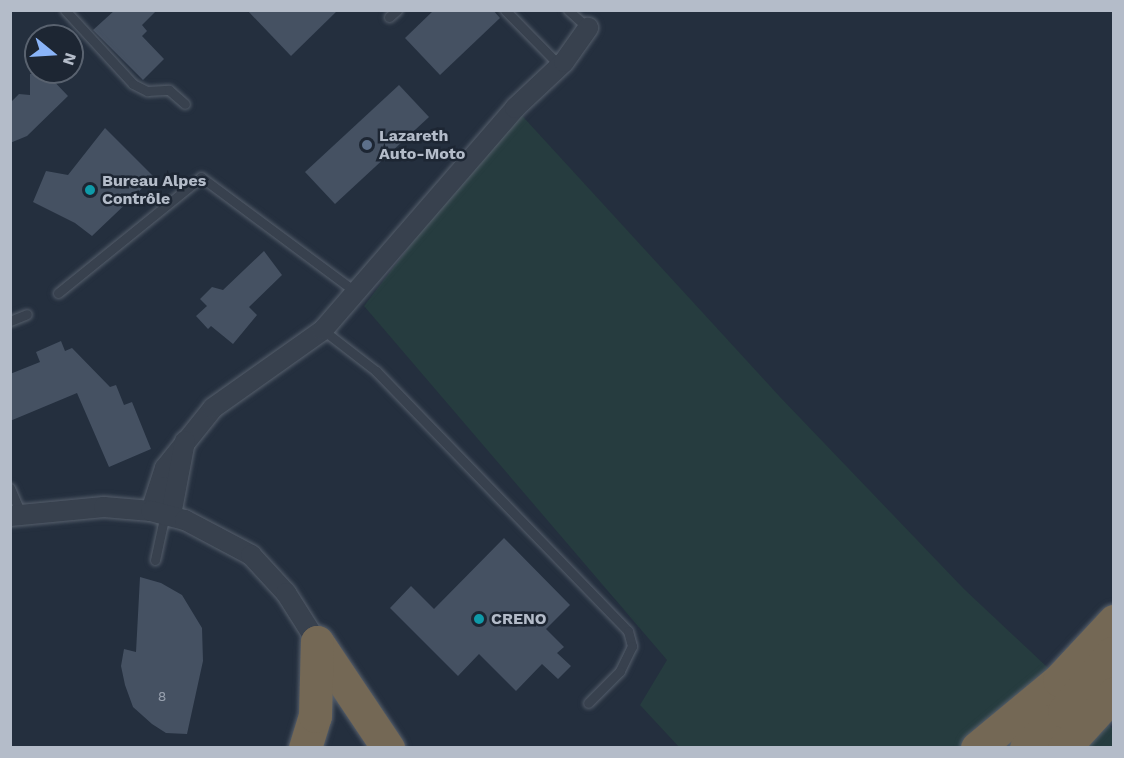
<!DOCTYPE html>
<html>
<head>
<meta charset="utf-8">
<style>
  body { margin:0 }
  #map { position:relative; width:1124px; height:758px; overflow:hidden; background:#242f3e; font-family:"Work Sans",sans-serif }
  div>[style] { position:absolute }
  .green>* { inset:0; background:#263c3f }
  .building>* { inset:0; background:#455162 }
  .roads { filter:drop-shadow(0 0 2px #565f6c) drop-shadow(0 0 2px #565f6c) }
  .lane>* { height:9px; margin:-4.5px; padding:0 4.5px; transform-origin:4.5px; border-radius:4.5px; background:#38414e }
  .street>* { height:20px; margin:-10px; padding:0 10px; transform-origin:10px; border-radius:10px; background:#38414e }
  .highway>* { height:33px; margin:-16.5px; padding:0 16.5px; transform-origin:16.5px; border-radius:16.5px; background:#746855 }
  .dots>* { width:16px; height:16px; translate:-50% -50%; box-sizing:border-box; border:3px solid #1d2633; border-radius:50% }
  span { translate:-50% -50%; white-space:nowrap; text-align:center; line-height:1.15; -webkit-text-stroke:5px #1d2633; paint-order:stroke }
  .number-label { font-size:14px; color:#98a1af }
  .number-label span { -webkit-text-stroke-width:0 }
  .poi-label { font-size:16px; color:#b4bcc9; font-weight:700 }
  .left { translate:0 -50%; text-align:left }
  .frame { position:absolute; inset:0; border:12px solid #b4bcc9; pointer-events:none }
  .north { position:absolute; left:24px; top:24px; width:60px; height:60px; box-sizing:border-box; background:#1d2633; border:2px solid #59626f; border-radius:50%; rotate:108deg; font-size:16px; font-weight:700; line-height:24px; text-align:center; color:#b4bcc9 }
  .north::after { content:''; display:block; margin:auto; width:21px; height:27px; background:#8ab4f8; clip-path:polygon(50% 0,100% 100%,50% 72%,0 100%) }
</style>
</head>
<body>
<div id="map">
  <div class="green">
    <div style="clip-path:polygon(515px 108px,780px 397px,964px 589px,1113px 729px,1113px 747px,679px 747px,640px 705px,667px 660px,364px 306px)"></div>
  </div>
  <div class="building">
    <div style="clip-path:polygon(115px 10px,157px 10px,142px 25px,147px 31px,142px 36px,164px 59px,143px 80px,93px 30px)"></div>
    <div style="clip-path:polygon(247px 10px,338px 10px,291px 56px)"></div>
    <div style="clip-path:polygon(434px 10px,493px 10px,500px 18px,440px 75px,405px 38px)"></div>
    <div style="clip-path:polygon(30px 74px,47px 74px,68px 96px,27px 136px,10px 143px,10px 103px,19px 94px,30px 95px)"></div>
    <div style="clip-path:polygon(399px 85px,429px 117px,335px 204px,305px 172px)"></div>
    <div style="clip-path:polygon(105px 128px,154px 177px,92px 236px,75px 223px,33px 202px,46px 171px,68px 175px)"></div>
    <div style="clip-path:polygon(264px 251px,282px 275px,249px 307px,257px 315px,233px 344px,211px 326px,208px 329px,196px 316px,207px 306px,200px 299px,212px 287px,223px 290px)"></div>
    <div style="clip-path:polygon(61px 341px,65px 351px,72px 348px,110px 387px,116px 385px,124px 405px,132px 402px,151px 449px,109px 467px,77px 393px,10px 421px,10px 374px,40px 362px,36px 352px)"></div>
    <div style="clip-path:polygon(504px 538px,570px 605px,546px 629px,564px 647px,557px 653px,571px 666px,558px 679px,542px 664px,516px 691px,479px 654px,458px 676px,390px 608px,411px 586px,434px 609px)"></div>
    <div style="clip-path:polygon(140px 577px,161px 583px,182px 595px,202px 628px,203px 661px,187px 734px,166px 733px,152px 724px,133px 707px,125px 685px,121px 666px,124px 649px,136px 652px)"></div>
  </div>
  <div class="roads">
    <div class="lane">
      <div style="left:65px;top:10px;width:100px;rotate:47.4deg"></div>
      <div style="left:133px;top:84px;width:16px;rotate:27deg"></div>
      <div style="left:147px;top:91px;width:22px;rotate:-3deg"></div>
      <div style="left:169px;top:90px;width:21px;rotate:41deg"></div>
      <div style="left:505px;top:10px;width:78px;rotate:45.5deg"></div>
      <div style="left:568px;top:10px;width:27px;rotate:42deg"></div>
      <div style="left:389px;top:17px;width:11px;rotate:-41deg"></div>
      <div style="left:58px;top:293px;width:184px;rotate:-39deg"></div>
      <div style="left:201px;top:177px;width:193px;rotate:36.6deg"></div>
      <div style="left:10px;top:321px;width:18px;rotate:-22deg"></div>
      <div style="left:323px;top:330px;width:67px;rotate:37.7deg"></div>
      <div style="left:376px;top:371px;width:362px;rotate:45.9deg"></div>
      <div style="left:628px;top:631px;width:16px;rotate:75deg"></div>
      <div style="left:632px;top:646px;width:28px;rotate:116deg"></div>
      <div style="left:620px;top:671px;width:45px;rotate:135deg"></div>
      <div style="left:10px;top:488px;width:30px;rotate:67deg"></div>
      <div style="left:155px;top:560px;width:47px;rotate:-77.7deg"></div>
    </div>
    <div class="street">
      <div style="left:151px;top:511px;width:45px;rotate:-72deg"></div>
      <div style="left:165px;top:468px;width:77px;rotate:-51.3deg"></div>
      <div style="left:213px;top:408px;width:135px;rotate:-35.3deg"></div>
      <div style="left:323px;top:330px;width:294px;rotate:-49.1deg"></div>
      <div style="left:515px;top:108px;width:67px;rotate:-43.2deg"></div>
      <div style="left:564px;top:62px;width:42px;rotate:-54.8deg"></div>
      <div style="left:171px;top:515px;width:75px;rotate:-79.3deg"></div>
      <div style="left:10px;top:516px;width:94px;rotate:-5.5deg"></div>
      <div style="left:104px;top:507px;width:47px;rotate:4.9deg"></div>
      <div style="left:151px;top:511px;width:35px;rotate:15deg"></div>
      <div style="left:185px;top:520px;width:75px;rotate:27.9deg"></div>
      <div style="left:251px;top:555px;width:52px;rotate:47.4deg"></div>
      <div style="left:286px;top:593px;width:58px;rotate:57.7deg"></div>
    </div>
    <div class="highway">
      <div style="left:317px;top:642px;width:128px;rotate:56.2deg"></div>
      <div style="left:305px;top:748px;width:34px;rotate:-73deg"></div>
      <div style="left:315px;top:716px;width:74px;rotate:-88.5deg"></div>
      <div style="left:977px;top:748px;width:107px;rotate:-39.7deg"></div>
      <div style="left:1059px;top:680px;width:81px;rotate:-47deg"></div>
      <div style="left:1026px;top:748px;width:53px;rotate:-44.2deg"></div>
      <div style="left:1064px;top:711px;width:75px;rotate:-50.4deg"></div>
      <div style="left:1064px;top:748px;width:74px;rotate:-47.7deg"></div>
    </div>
  </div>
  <div class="dots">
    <div style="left:367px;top:145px;background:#5c6f8a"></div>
    <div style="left:90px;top:190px;background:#0f9aa8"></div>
    <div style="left:479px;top:619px;background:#0f9aa8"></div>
  </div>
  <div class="number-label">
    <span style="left:162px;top:696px">8</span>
  </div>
  <div class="poi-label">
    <span class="left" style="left:379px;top:145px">Lazareth<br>Auto-Moto</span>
    <span class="left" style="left:102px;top:190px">Bureau Alpes<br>Contrôle</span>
    <span class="left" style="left:491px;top:619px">CRENO</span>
  </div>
  <div class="frame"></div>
  <div class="north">N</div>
</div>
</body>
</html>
